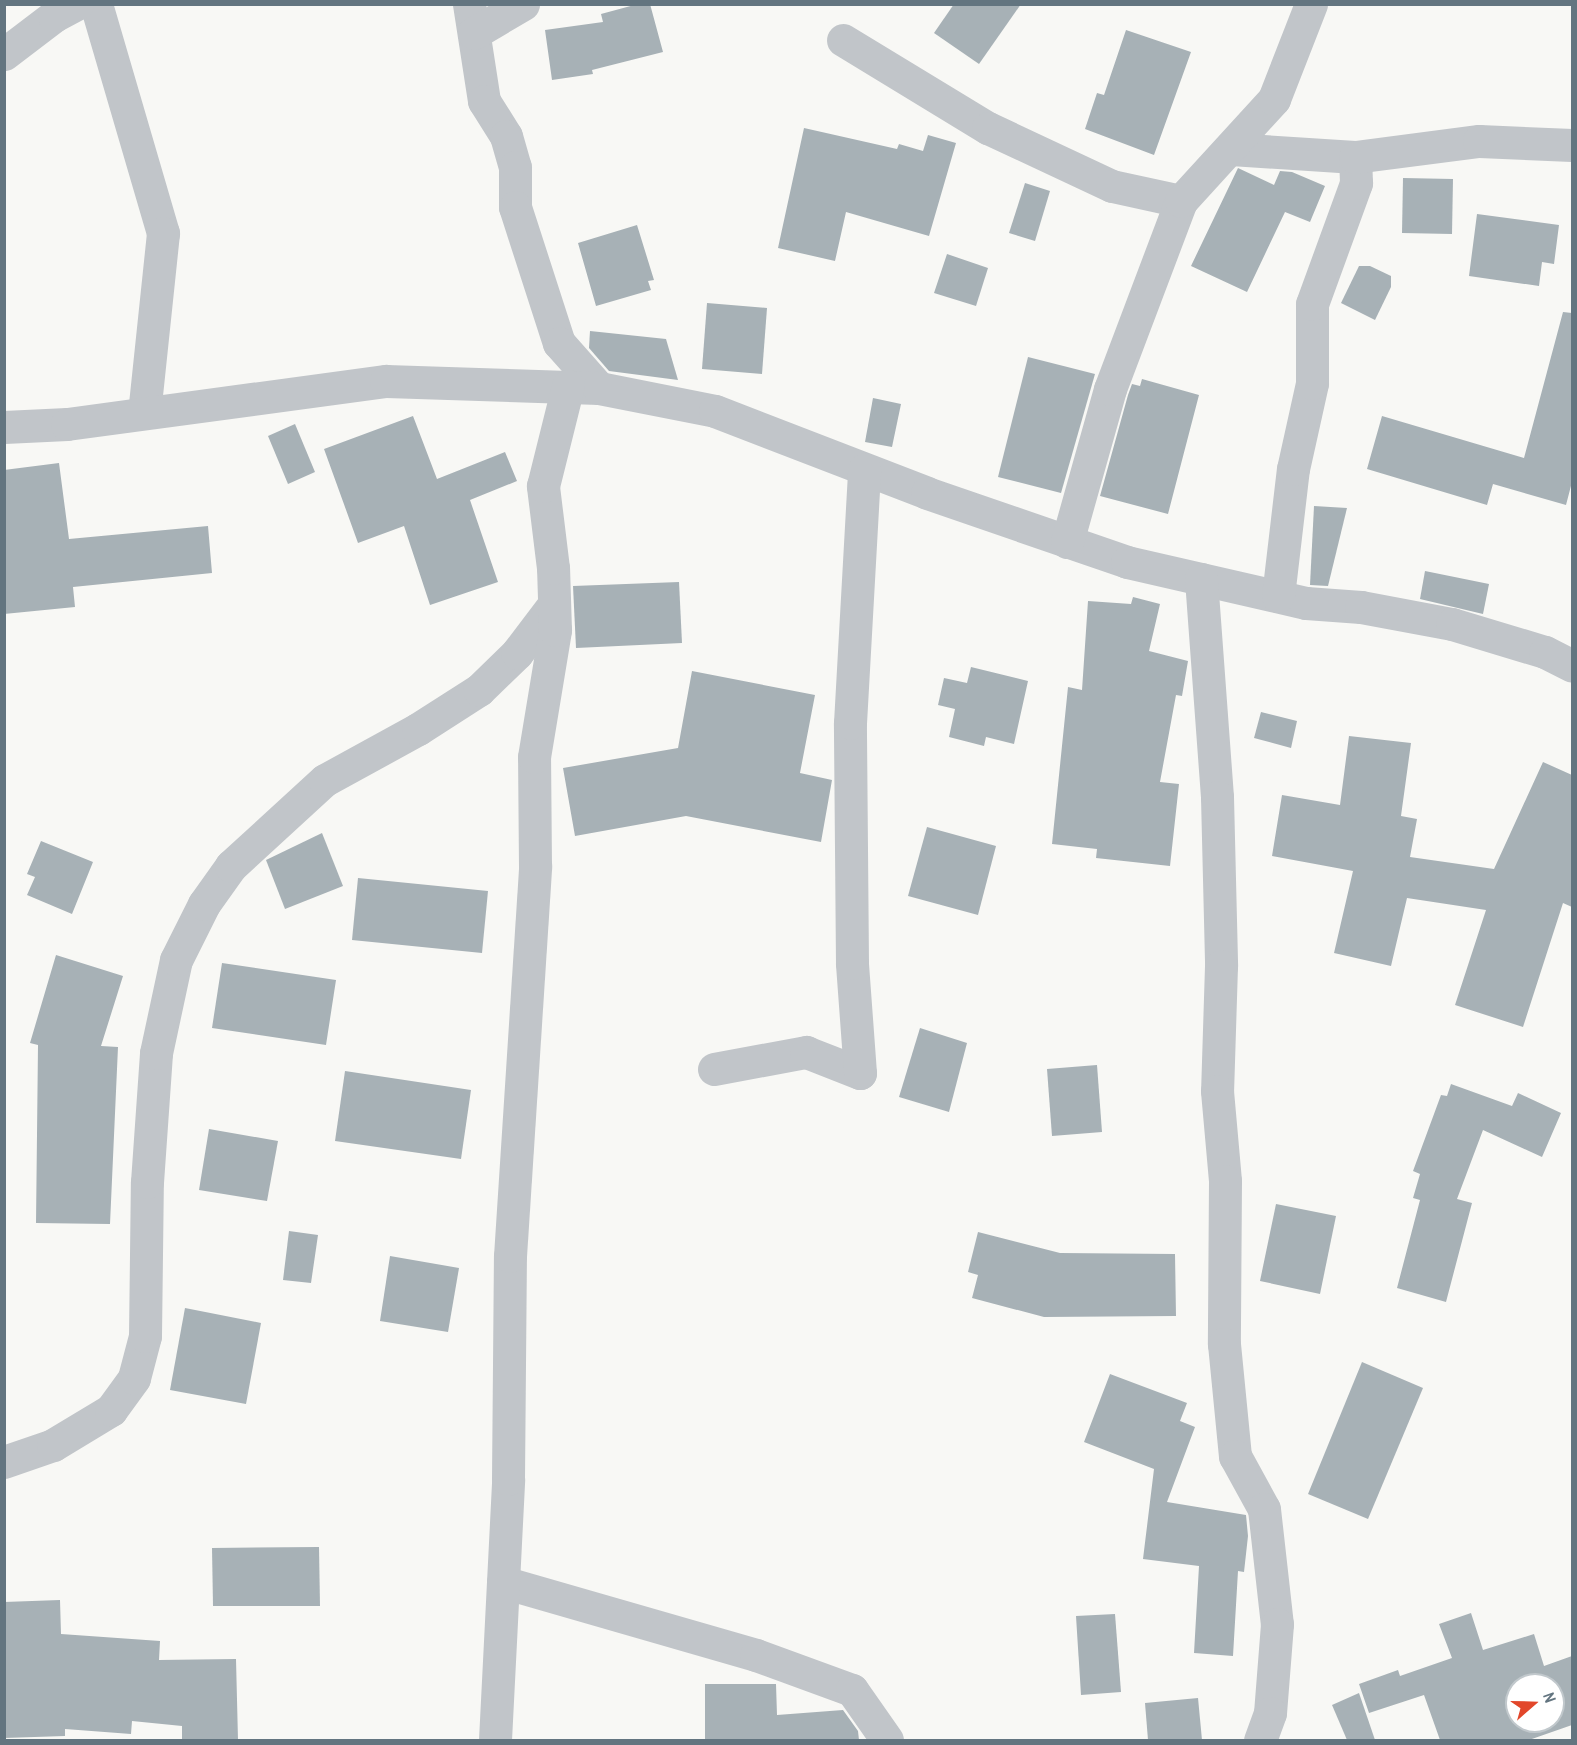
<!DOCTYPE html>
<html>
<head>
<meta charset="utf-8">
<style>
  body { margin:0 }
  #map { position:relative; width:1577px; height:1745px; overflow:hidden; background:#f8f8f5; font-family:"Archivo Narrow",sans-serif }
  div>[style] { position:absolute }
  .building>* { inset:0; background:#a7b1b6 }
  .minor>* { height:33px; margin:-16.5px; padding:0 16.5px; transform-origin:16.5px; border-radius:16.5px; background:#c1c5c9 }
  span { translate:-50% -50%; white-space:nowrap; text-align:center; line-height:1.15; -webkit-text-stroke:6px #fff; paint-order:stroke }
  .frame { position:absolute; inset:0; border:6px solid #637580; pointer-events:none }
  .north { position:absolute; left:1505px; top:1673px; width:60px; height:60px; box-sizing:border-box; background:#fff; border:2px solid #c1c8cc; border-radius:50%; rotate:70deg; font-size:16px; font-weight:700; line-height:24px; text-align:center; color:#637580 }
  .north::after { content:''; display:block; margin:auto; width:21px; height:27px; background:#e2472b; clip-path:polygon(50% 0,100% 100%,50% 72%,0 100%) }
</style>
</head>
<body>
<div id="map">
  <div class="building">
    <div style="clip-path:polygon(638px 4px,650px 4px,663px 52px,592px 70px,593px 74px,552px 80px,545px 30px,603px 22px,601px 14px)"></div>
    <div style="clip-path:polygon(954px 4px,1021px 4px,979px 64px,934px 33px)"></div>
    <div style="clip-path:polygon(1126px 30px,1191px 52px,1154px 155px,1085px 129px,1097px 93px,1104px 95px)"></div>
    <div style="clip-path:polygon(804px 128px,897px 149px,899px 144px,923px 151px,928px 135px,956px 143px,929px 236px,846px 212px,835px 261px,778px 248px)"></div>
    <div style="clip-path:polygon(1238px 168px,1274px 185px,1280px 171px,1292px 172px,1325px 186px,1310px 222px,1285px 212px,1247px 292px,1191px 266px)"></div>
    <div style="clip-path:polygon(1403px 178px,1453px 179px,1452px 234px,1402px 233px)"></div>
    <div style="clip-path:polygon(1025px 183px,1050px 191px,1035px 241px,1009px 233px)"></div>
    <div style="clip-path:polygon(1477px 214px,1559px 225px,1554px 264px,1542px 262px,1539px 286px,1469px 276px)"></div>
    <div style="clip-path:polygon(637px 225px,654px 280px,648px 281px,651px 290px,596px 306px,578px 243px)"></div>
    <div style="clip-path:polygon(947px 254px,988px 268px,976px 306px,934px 293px)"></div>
    <div style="clip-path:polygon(1359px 266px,1370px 266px,1391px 276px,1391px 287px,1375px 320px,1341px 303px)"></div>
    <div style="clip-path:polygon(707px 303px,767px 308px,762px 374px,702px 369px)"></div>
    <div style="clip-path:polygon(1563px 312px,1572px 313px,1572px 482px,1566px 505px,1493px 484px,1487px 505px,1367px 469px,1382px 416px,1524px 458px)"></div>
    <div style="clip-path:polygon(590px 331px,666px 339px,678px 380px,609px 371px,589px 348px)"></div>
    <div style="clip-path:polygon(1028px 357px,1095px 374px,1061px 493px,998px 477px)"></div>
    <div style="clip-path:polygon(1142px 379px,1199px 395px,1168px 514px,1100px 496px,1128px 395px,1132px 384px,1140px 386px)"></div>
    <div style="clip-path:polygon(873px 398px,901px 404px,892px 447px,865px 442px)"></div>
    <div style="clip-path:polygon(413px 416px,437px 479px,505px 452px,517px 481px,470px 500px,498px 582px,430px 605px,404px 526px,358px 543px,324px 449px)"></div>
    <div style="clip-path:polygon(295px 424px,315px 472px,288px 484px,268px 436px)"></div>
    <div style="clip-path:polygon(59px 463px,69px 539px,208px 526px,212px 573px,73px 587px,75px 607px,4px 614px,4px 470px)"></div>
    <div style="clip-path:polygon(1314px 506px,1347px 508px,1328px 586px,1310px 585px)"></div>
    <div style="clip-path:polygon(1425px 571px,1489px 584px,1483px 614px,1420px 599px)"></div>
    <div style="clip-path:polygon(679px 582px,682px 643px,576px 648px,573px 586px)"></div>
    <div style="clip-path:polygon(1133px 597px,1160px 604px,1149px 651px,1188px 661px,1182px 696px,1176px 695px,1160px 782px,1179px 784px,1170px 866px,1096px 858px,1097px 849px,1052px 844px,1068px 687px,1082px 690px,1088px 601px,1131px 604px)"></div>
    <div style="clip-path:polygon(971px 667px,1028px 681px,1014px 744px,986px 737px,984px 746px,949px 737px,955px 709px,938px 705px,944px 678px,967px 683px)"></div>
    <div style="clip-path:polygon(692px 671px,815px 695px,800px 773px,832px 780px,821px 842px,686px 816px,575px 836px,563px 768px,678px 748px)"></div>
    <div style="clip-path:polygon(1261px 712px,1297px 721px,1291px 748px,1254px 738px)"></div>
    <div style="clip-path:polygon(1349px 736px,1411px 743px,1401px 816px,1417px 819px,1410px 857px,1494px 869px,1543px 762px,1572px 775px,1572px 907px,1563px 903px,1523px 1027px,1455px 1005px,1486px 910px,1407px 898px,1391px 966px,1334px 953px,1353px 871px,1272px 856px,1282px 795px,1340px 805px)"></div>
    <div style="clip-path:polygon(927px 827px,996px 846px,978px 915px,908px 896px)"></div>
    <div style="clip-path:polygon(322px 833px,343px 886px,285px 909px,266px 860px)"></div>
    <div style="clip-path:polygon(41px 841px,93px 862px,72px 914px,27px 895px,35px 877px,27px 874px)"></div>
    <div style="clip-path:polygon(358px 878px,488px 891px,482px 953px,352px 940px)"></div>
    <div style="clip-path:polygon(56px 955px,123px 976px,101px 1046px,118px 1047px,110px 1224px,36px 1223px,38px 1045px,30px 1043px)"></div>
    <div style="clip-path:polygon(222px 963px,336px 980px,326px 1045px,212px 1028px)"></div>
    <div style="clip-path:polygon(920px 1028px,967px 1043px,949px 1112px,899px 1097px)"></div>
    <div style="clip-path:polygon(1097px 1065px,1102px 1132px,1052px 1136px,1047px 1069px)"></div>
    <div style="clip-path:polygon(345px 1071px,471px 1090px,461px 1159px,335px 1141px)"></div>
    <div style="clip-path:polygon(1451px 1084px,1512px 1106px,1518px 1093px,1561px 1113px,1542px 1157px,1483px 1130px,1457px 1199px,1472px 1203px,1446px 1302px,1397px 1288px,1420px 1200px,1413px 1198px,1420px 1174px,1413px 1171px,1441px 1095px,1447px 1096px)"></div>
    <div style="clip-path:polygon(209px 1129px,278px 1141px,267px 1201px,199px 1190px)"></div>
    <div style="clip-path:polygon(1276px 1204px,1336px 1216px,1320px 1294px,1260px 1281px)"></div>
    <div style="clip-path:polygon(289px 1231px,318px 1235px,311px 1283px,283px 1280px)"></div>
    <div style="clip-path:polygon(978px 1232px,1060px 1253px,1175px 1254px,1176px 1316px,1044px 1317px,972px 1298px,978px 1275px,968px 1272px)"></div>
    <div style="clip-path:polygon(390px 1256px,459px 1268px,448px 1332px,380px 1321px)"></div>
    <div style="clip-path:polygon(185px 1308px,261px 1323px,246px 1404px,170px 1390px)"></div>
    <div style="clip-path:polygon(1362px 1362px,1423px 1388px,1368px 1519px,1308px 1494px)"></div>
    <div style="clip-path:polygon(1110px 1374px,1187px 1403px,1180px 1421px,1195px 1427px,1167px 1502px,1246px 1515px,1248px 1536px,1244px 1572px,1238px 1571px,1233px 1656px,1194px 1653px,1199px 1566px,1143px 1559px,1154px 1469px,1084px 1442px)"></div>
    <div style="clip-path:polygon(319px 1547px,320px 1606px,213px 1606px,212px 1548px)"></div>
    <div style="clip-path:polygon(60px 1600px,61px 1634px,160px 1641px,159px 1660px,236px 1659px,238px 1740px,182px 1740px,182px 1726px,132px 1721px,131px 1734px,65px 1729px,65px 1736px,4px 1738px,4px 1602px)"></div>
    <div style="clip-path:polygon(evenodd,1471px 1613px,1483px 1650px,1534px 1634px,1544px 1666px,1572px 1656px,1572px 1725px,1529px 1740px,1440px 1740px,1424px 1695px,1369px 1713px,1359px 1684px,1398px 1670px,1400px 1676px,1452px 1658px,1439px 1624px,1471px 1613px,1517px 1685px,1553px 1685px,1553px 1721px,1517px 1721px,1517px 1685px)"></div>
    <div style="clip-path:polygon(1115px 1614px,1121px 1692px,1081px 1695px,1076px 1616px)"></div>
    <div style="clip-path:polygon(705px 1684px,776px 1684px,777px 1715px,843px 1710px,858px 1731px,859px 1740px,705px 1740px)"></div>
    <div style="clip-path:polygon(1359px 1693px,1375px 1740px,1347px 1740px,1332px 1705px)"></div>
    <div style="clip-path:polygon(1198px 1698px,1202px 1740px,1148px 1740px,1145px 1703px)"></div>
  </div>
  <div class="minor">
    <div style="left:96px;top:4px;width:239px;rotate:73.7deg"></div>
    <div style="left:163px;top:233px;width:181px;rotate:96deg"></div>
    <div style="left:469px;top:4px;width:98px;rotate:81.2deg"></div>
    <div style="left:484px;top:101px;width:41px;rotate:57.8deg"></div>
    <div style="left:506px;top:136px;width:32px;rotate:74deg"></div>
    <div style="left:515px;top:167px;width:40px;rotate:90deg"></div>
    <div style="left:515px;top:207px;width:143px;rotate:72.1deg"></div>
    <div style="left:559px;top:343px;width:60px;rotate:48.4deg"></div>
    <div style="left:474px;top:33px;width:57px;rotate:-30.6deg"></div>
    <div style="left:843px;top:40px;width:170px;rotate:31.3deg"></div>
    <div style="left:988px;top:128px;width:137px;rotate:25.1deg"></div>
    <div style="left:1112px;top:186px;width:71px;rotate:12.3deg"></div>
    <div style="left:4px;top:54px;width:63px;rotate:-37.2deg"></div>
    <div style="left:54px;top:16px;width:26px;rotate:-28deg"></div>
    <div style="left:1231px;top:149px;width:124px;rotate:3.7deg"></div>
    <div style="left:4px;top:427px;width:63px;rotate:-2.7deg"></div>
    <div style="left:67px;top:424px;width:322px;rotate:-7.7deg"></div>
    <div style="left:386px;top:381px;width:213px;rotate:1.9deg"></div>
    <div style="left:599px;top:388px;width:118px;rotate:11.2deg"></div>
    <div style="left:715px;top:411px;width:227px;rotate:21.1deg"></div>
    <div style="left:927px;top:493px;width:212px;rotate:19deg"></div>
    <div style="left:1127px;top:562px;width:184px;rotate:12.9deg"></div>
    <div style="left:1306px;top:603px;width:55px;rotate:4.2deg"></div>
    <div style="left:1361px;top:607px;width:93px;rotate:10.6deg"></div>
    <div style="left:1452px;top:624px;width:97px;rotate:16.8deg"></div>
    <div style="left:1545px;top:652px;width:30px;rotate:27deg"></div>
    <div style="left:1067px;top:542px;width:159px;rotate:-74.3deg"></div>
    <div style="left:1110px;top:389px;width:201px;rotate:-69.3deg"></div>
    <div style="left:1181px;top:201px;width:138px;rotate:-47.6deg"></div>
    <div style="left:1274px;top:99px;width:102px;rotate:-68.7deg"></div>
    <div style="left:1201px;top:579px;width:219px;rotate:85.8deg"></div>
    <div style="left:1217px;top:797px;width:169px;rotate:88.6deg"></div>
    <div style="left:1221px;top:966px;width:125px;rotate:91.8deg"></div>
    <div style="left:1217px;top:1091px;width:90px;rotate:84.9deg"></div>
    <div style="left:1225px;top:1181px;width:163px;rotate:90.4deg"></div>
    <div style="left:1224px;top:1344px;width:113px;rotate:84.4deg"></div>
    <div style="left:1235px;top:1456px;width:60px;rotate:61.3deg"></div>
    <div style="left:1264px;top:1509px;width:116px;rotate:83.6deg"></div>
    <div style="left:1277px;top:1624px;width:89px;rotate:94.5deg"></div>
    <div style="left:1270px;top:1713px;width:29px;rotate:110deg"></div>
    <div style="left:1278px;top:596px;width:128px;rotate:-83.3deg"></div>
    <div style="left:1293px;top:469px;width:88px;rotate:-77.5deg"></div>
    <div style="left:1312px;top:383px;width:79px;rotate:-90deg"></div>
    <div style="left:1312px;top:304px;width:129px;rotate:-70deg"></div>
    <div style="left:1356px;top:183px;width:26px;rotate:-92deg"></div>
    <div style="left:1355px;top:157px;width:125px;rotate:-7.4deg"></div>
    <div style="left:1479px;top:141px;width:93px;rotate:2.5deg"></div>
    <div style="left:714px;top:1069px;width:94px;rotate:-10.5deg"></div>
    <div style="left:806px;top:1052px;width:58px;rotate:21.3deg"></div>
    <div style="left:860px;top:1073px;width:110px;rotate:-94.2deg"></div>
    <div style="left:852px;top:963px;width:240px;rotate:-90.5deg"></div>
    <div style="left:850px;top:723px;width:254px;rotate:-86.8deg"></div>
    <div style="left:4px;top:1462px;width:52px;rotate:-19.1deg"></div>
    <div style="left:53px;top:1445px;width:68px;rotate:-31.1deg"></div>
    <div style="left:111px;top:1410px;width:39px;rotate:-54deg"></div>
    <div style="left:134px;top:1378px;width:43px;rotate:-75.3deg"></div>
    <div style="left:145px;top:1336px;width:154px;rotate:-89.3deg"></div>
    <div style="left:147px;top:1182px;width:129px;rotate:-86deg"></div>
    <div style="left:156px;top:1053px;width:95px;rotate:-77.9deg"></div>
    <div style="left:176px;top:960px;width:63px;rotate:-63.4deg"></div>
    <div style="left:204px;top:904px;width:47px;rotate:-54.6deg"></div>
    <div style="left:231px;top:866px;width:127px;rotate:-42.5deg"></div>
    <div style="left:325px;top:780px;width:106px;rotate:-28.7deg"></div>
    <div style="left:418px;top:729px;width:72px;rotate:-32.6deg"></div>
    <div style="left:479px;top:690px;width:53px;rotate:-44.2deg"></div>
    <div style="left:517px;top:653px;width:61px;rotate:-52.9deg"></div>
    <div style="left:503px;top:1582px;width:263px;rotate:16.1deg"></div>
    <div style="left:756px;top:1655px;width:102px;rotate:20deg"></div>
    <div style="left:852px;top:1690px;width:61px;rotate:55deg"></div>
    <div style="left:495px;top:1740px;width:261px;rotate:-87.1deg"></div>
    <div style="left:508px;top:1479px;width:223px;rotate:-89.5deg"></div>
    <div style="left:510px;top:1256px;width:391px;rotate:-86.3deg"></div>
    <div style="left:535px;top:866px;width:109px;rotate:-90.5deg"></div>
    <div style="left:534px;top:757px;width:129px;rotate:-80.6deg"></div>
    <div style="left:555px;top:630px;width:62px;rotate:-91.8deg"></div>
    <div style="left:553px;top:568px;width:83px;rotate:-97deg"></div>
    <div style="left:543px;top:486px;width:103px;rotate:-76deg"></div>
  </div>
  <div class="frame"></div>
  <div class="north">N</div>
</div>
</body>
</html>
